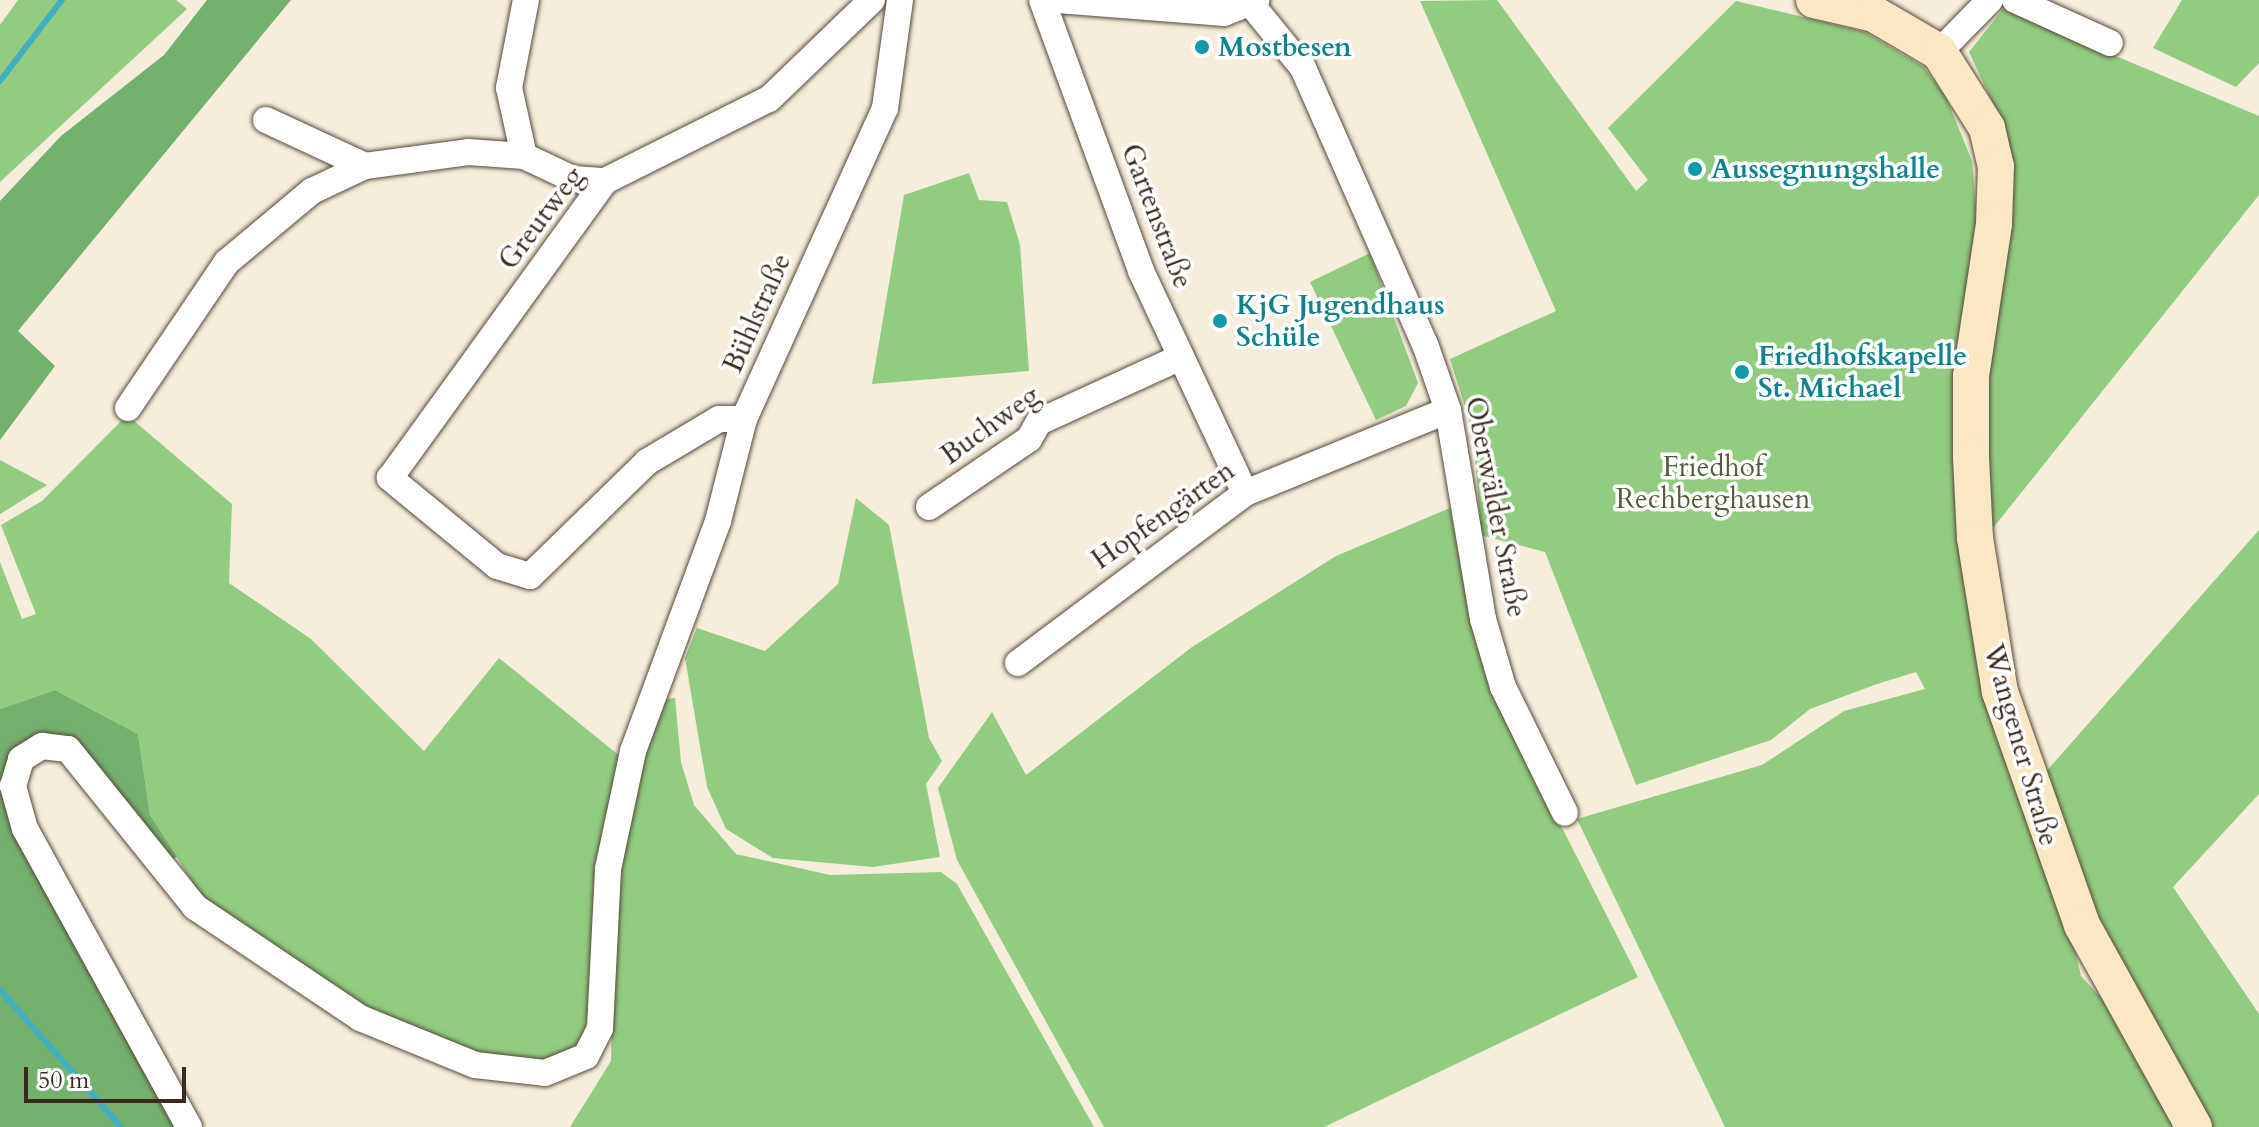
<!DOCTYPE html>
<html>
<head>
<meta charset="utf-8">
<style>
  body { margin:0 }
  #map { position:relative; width:2259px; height:1127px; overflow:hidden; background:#f6eddc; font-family:Cardo,serif }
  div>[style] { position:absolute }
  .green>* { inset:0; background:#91cc80 }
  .forest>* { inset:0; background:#74b06e }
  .stream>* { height:6px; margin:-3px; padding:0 3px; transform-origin:3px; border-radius:3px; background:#42afc0 }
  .roads { filter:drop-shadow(0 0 2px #57473a) drop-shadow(0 0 2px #57473a) }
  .street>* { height:26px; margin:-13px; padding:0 13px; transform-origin:13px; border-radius:13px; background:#fff }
  .secondary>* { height:36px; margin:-18px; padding:0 18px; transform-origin:18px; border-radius:18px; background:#fae7c3 }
  .dots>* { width:22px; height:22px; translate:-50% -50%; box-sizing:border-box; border:4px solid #fff; border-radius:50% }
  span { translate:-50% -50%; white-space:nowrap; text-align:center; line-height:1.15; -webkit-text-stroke:7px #fff; paint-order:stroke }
  .culture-label { font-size:28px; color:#0d838f; font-weight:700 }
  .left { translate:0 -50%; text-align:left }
  .street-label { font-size:28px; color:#3b2a1e }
  .park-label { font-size:28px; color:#555b3b }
  .scale { position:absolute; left:24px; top:1067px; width:162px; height:36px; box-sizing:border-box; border:4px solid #3b2a1e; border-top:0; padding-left:10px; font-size:24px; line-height:28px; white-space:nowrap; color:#3b2a1e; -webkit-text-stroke:6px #fff; paint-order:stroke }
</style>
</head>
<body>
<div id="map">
  <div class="green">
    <div style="clip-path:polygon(18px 0,176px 0,187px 9px,0 182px,0 25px)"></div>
    <div style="clip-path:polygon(1497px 0,1636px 191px,1648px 180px,1608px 128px,1736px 1px,1865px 32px,1924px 67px,1946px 97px,1972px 161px,1977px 218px,1958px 445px,2081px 976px,2119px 1017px,2183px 1127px,1725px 1127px,1577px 819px,1762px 765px,1844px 711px,1925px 689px,1916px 672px,1877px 684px,1810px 709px,1771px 740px,1636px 785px,1545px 552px,1481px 535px,1473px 432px,1450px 359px,1556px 311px,1420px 1px)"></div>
    <div style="clip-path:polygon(2182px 0,2259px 0,2259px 63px,2236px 87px,2153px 48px)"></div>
    <div style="clip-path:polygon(2003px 9px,2259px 116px,2259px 195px,1985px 538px,1981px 441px,2004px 127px,1969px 52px)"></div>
    <div style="clip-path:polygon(969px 173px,979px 200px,1007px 202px,1020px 245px,1029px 371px,872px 384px,904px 195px)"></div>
    <div style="clip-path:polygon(1370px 253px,1418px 383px,1406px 406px,1376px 420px,1310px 282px)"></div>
    <div style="clip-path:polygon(127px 415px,232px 504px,229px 583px,311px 639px,424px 751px,499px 658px,621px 757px,596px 901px,593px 997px,582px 1040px,568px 1054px,550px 1063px,473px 1057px,357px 1006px,203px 899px,150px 815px,138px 734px,55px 690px,0 709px,0 562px,22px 619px,36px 614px,1px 525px,42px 501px)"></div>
    <div style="clip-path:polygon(0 460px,47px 485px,0 514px)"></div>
    <div style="clip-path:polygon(856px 498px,889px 525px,929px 738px,942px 761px,926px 784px,940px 857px,873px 867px,773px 858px,726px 829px,707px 787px,685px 658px,697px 628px,765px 651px,838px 584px)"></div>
    <div style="clip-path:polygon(1450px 508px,1464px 582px,1554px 812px,1638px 977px,1324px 1127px,1104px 1127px,957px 860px,938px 788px,992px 712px,1026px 775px,1192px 647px,1336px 556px)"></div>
    <div style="clip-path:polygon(2259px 530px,2259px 794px,2173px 887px,2259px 1014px,2259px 1127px,2206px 1127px,2141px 1014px,2036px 783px)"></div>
    <div style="clip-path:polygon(675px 698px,681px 762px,694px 805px,736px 854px,830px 875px,941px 872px,957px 884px,1094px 1127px,570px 1127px,611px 1061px,614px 869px,624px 805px,666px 699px)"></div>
  </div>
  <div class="forest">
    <div style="clip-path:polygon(207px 0,291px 0,18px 331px,55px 366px,0 440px,0 201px,61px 136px,164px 55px)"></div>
    <div style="clip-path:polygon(55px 690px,138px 734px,150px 815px,177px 857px,164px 862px,57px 741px,9px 786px,180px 1127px,0 1127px,0 709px)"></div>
  </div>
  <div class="stream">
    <div style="left:0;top:81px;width:102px;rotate:-52.6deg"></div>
    <div style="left:0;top:990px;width:183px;rotate:48.5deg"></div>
  </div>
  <div class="roads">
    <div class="street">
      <div style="left:1042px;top:0;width:289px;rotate:69.9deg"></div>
      <div style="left:1141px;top:271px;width:245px;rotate:64.9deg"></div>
      <div style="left:1058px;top:0;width:167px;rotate:4.5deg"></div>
      <div style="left:1224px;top:13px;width:35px;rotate:-22deg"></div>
      <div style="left:2015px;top:0;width:104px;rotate:24.4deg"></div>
      <div style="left:1251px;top:4px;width:82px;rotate:50.9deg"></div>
      <div style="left:1303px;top:68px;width:302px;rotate:66.2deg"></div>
      <div style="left:1425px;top:344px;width:70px;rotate:70.8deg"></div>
      <div style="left:1448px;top:410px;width:212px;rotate:80.5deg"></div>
      <div style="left:1483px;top:619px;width:71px;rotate:73.6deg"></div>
      <div style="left:1503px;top:687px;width:140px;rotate:63.8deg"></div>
      <div style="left:1939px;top:52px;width:73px;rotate:-45.6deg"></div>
      <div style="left:266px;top:120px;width:109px;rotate:24.9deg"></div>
      <div style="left:524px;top:156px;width:70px;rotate:-102.4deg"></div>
      <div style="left:509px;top:88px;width:90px;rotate:-79.1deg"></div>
      <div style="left:128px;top:408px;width:176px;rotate:-55.9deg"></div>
      <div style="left:227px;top:262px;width:111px;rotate:-39.9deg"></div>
      <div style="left:312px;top:191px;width:59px;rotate:-25.3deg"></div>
      <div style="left:365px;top:166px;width:104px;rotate:-7.7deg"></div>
      <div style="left:468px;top:152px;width:56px;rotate:4.1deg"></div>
      <div style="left:524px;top:156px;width:54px;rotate:25.1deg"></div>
      <div style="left:573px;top:179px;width:32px;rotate:4deg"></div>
      <div style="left:744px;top:419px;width:25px;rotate:180deg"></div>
      <div style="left:719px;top:419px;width:84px;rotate:149.2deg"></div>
      <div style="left:647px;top:462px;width:163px;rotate:135.7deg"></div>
      <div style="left:530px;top:576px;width:34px;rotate:-163deg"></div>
      <div style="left:497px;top:566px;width:139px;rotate:-140.6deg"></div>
      <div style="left:390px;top:478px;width:367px;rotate:-54.1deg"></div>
      <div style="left:605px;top:181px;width:183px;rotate:-26.6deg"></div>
      <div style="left:769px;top:99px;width:143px;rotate:-43.9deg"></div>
      <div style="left:929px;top:507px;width:121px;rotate:-34.2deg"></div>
      <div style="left:1029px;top:439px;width:20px;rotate:-60deg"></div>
      <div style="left:1039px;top:422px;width:154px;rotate:-24.6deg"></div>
      <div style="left:1018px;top:663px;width:284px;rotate:-36.8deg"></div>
      <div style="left:1245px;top:493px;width:219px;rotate:-22.2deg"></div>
      <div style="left:189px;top:1127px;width:340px;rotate:-118.8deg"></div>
      <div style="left:25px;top:829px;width:45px;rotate:-105.6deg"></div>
      <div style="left:13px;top:786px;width:28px;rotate:-73deg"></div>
      <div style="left:21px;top:759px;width:25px;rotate:-32deg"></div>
      <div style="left:42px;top:746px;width:26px;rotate:7deg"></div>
      <div style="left:68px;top:749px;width:203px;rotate:51.2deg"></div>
      <div style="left:195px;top:907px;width:199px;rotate:33.9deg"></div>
      <div style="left:360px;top:1018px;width:124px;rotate:22.2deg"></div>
      <div style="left:475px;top:1065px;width:70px;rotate:6.5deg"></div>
      <div style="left:545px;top:1073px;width:44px;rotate:-22.5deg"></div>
      <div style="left:586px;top:1056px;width:31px;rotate:-63deg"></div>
      <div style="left:600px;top:1028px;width:159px;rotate:-87.1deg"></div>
      <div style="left:608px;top:869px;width:121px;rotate:-78deg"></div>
      <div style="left:633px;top:751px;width:245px;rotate:-69.7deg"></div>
      <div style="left:718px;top:521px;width:105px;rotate:-75.7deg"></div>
      <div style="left:744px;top:419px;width:341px;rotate:-65.6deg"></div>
      <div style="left:885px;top:108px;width:109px;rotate:-82.1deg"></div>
    </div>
    <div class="secondary">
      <div style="left:1814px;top:0;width:62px;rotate:13.1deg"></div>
      <div style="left:1874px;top:14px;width:75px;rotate:30.3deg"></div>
      <div style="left:1939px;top:52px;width:90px;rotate:57.7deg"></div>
      <div style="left:1987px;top:128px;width:39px;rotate:77deg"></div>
      <div style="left:1996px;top:166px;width:58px;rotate:92deg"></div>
      <div style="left:1994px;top:224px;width:154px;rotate:98.6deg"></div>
      <div style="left:1971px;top:376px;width:81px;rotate:90deg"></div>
      <div style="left:1971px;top:457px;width:81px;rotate:87.2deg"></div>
      <div style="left:1975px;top:538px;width:156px;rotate:80.8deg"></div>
      <div style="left:2000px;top:692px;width:247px;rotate:70.6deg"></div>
      <div style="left:2082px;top:925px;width:231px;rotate:61deg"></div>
    </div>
  </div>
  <div class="dots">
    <div style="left:1202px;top:47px;background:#0f9aa8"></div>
    <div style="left:1695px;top:169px;background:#0f9aa8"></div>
    <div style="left:1220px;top:321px;background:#0f9aa8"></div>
    <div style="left:1742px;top:372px;background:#0f9aa8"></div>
  </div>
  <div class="culture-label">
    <span class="left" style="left:1218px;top:47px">Mostbesen</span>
    <span class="left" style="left:1711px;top:169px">Aussegnungshalle</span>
    <span class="left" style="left:1236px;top:321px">KjG Jugendhaus<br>Schüle</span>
    <span class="left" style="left:1758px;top:372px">Friedhofskapelle<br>St. Michael</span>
  </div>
  <div class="street-label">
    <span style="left:1157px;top:216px;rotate:69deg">Gartenstraße</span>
    <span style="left:541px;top:218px;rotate:-53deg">Greutweg</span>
    <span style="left:757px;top:313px;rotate:-66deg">Bühlstraße</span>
    <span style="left:990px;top:425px;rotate:-36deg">Buchweg</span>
    <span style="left:1496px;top:507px;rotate:79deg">Oberwälder Straße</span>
    <span style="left:1163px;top:515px;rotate:-35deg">Hopfengärten</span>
    <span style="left:2021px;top:745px;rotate:74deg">Wangener Straße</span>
  </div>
  <div class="park-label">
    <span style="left:1713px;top:483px">Friedhof<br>Rechberghausen</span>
  </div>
  <div class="scale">50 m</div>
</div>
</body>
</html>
